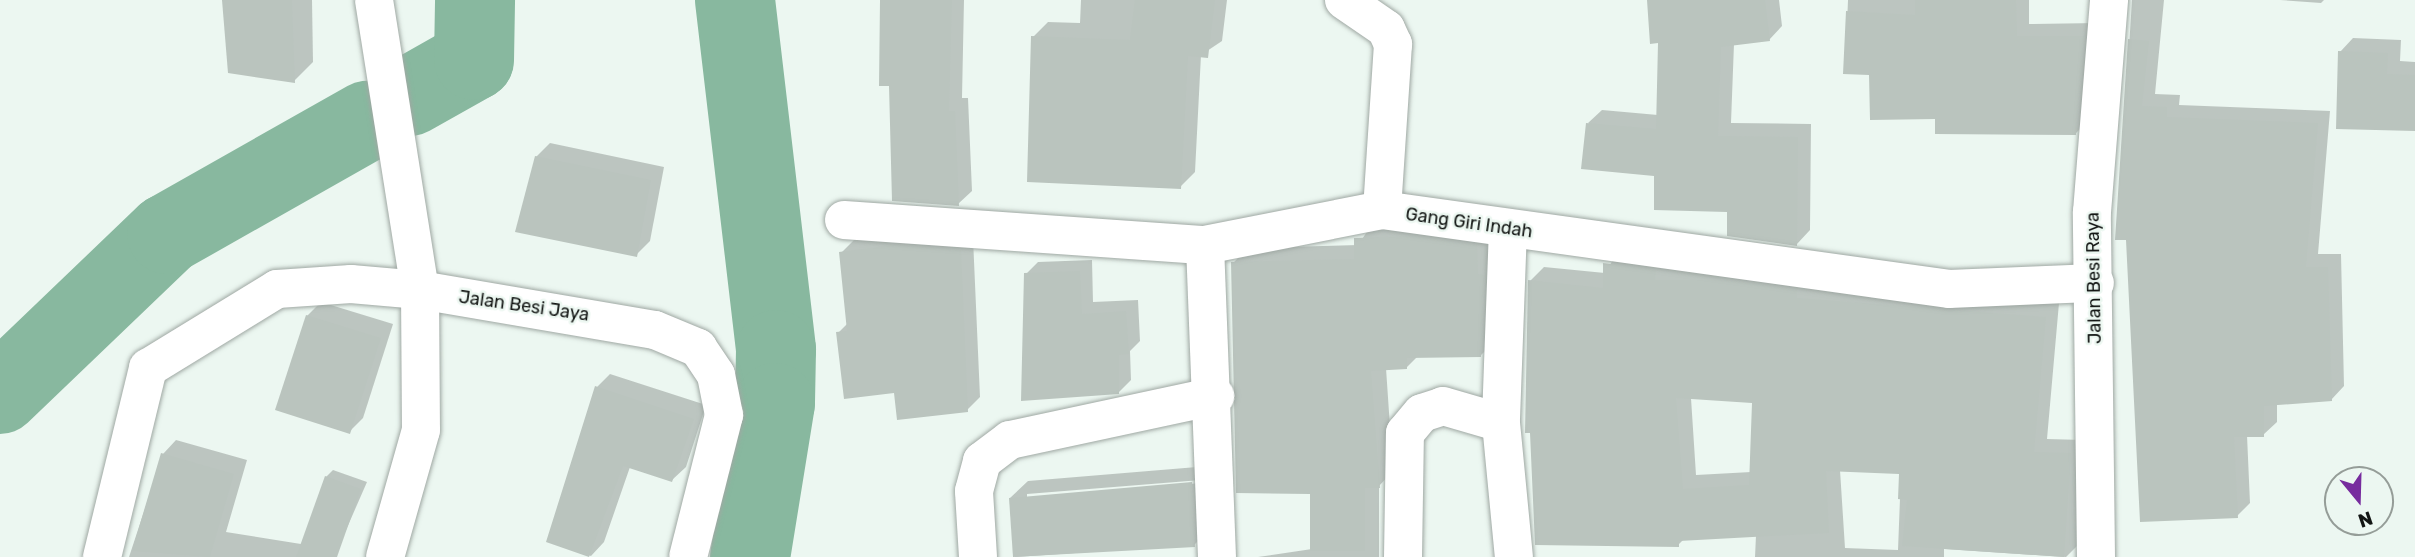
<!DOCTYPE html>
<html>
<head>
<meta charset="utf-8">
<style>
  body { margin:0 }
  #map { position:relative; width:2415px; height:557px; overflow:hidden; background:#ecf7f1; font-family:Rubik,sans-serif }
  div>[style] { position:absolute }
  .shadow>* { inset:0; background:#0003 }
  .river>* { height:80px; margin:-40px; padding:0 40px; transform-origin:40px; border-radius:40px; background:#88b89f }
  .building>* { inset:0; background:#bac4be }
  .roads { filter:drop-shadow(0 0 2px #9fa8a3) drop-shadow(0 0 2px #9fa8a3) }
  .minor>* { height:38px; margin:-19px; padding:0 19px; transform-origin:19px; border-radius:19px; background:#fff }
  span { translate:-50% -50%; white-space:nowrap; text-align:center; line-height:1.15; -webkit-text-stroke:5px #ecf7f1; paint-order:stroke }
  .street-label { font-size:18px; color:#121513 }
  .north { position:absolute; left:2324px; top:466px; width:70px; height:70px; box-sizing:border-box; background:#ecf7f1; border:2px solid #959d98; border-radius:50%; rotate:161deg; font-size:19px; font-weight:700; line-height:28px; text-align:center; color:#121513 }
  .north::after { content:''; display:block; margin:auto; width:24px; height:32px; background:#772c9e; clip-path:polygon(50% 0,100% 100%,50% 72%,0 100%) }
</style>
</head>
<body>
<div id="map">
  <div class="shadow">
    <div style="clip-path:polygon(224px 0,312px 0,313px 62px,294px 81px)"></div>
    <div style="clip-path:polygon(882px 0,964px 0,962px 98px,968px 98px,972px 191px,958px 204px,891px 84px)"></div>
    <div style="clip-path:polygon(1081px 0,1227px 0,1222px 41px,1201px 55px,1195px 172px,1180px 187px,1033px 37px,1048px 22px,1080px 23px)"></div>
    <div style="clip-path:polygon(1649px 0,1779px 0,1782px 26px,1769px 40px,1734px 44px,1731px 123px,1811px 124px,1810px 230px,1797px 244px,1656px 174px,1588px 123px,1602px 110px,1658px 115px,1660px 41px)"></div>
    <div style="clip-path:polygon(1848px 0,2029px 0,2029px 24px,2097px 23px,2089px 120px,2076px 133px,1937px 117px,1871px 73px,1845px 72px)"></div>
    <div style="clip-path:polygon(2132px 0,2164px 0,2155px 94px,2180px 95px,2179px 105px,2330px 111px,2318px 254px,2341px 254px,2344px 386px,2331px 400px,2277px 403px,2277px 422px,2263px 435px,2247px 435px,2250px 503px,2237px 516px,2128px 238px,2117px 238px)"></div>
    <div style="clip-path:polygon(2280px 0,2324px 0,2321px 3px)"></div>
    <div style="clip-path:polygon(2353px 38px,2401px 40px,2400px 61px,2415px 62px,2415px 130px,2340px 52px)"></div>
    <div style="clip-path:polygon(550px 143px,664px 167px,650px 241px,636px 255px,536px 157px)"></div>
    <div style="clip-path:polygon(1373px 223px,1491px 231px,1495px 341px,1481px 355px,1418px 356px,1407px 367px,1386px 368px,1393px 471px,1379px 486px,1379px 557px,1258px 557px,1312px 549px,1311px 492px,1233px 263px,1248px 248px,1358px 245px)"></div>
    <div style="clip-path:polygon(973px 238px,980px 397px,967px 410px,895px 391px,838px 333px,848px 323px,841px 253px,854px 240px)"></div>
    <div style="clip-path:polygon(evenodd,1619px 250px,2059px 303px,2047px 439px,2084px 440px,2077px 546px,2066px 557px,1944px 549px,1944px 557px,1755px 557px,1756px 535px,1684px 539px,1678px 545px,1530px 281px,1544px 267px,1605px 273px,1619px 250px,1691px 398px,1754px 402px,1751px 472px,1696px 475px,1691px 398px,1619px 250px,1840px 470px,1901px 472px,1898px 550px,1845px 548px,1840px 470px)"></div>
    <div style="clip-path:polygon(1092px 260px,1093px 302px,1138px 300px,1140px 341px,1130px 351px,1131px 380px,1119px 392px,1026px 274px,1038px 262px)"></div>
    <div style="clip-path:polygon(321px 302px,393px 324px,363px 418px,349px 432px,307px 316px)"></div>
    <div style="clip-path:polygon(610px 374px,706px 405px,686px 467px,672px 480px,630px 467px,604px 542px,591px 556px,548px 541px,597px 387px)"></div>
    <div style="clip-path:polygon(176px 440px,247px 460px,226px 532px,326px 548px,325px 557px,129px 557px,163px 454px)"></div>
    <div style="clip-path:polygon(evenodd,1209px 466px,1211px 528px,1194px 545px,1015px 557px,1010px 498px,1028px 481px,1209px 466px,1201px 480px,1201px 483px,1027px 498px,1027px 494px,1201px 480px)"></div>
    <div style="clip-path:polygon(333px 470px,367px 482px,346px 530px,326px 477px)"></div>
  </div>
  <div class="river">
    <div style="left:735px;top:0;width:352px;rotate:83.3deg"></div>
    <div style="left:776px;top:350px;width:53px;rotate:91.1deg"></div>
    <div style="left:775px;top:403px;width:156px;rotate:99.2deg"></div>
    <div style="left:410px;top:96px;width:73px;rotate:-29.4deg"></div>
    <div style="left:474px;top:60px;width:60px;rotate:-89deg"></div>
    <div style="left:0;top:394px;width:231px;rotate:-43.8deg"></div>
    <div style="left:167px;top:234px;width:230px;rotate:-29.5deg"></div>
  </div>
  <div class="building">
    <div style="clip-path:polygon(222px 0,292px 0,295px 83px,228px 73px)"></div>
    <div style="clip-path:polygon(880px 0,952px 0,949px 111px,955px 111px,959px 206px,892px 201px,889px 86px,879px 86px)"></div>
    <div style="clip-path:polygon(1135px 0,1215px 0,1208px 58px,1188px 56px,1181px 189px,1027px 182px,1031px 36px,1130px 40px)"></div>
    <div style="clip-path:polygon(1647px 0,1765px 0,1770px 41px,1721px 47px,1718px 136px,1798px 137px,1797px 246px,1727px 236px,1727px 212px,1654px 210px,1654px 176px,1581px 169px,1586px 123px,1656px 129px,1658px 43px,1650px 44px)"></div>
    <div style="clip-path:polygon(1915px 0,2016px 0,2017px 36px,2084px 36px,2076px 135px,1935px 134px,1935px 119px,1870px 120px,1869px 75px,1843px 74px,1846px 11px,1915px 15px)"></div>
    <div style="clip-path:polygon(2128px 39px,2149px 41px,2142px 106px,2167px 107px,2167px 117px,2318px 123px,2306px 267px,2328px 267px,2332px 401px,2264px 406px,2264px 437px,2234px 437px,2238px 518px,2140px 522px,2126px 240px,2115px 240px)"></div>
    <div style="clip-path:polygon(2338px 51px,2388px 53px,2387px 74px,2415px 75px,2415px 131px,2336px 129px)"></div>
    <div style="clip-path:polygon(535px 156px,651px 180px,637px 257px,515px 232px)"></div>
    <div style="clip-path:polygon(1412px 236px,1477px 245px,1478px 274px,1484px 275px,1481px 357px,1407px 358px,1407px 369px,1371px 371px,1380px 488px,1365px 488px,1365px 551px,1310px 551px,1310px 494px,1236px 493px,1231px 262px,1354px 259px,1354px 238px)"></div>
    <div style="clip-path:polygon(894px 245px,961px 250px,968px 412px,897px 420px,894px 393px,844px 399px,836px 332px,847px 331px,839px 252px)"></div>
    <div style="clip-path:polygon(evenodd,1603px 263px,1656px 270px,1655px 280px,1726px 280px,1797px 290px,1797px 298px,2046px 317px,2034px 452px,2071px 453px,2064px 557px,1902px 546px,1907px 500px,1898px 499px,1899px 474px,1826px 471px,1829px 533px,1679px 541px,1679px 547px,1535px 545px,1530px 433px,1525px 433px,1528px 280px,1603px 288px,1603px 263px,1676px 398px,1752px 403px,1749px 485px,1683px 489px,1676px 398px)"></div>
    <div style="clip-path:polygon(1080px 271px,1082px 314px,1126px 311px,1129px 354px,1119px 355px,1119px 394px,1021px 401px,1024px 273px)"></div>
    <div style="clip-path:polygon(306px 315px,381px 338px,350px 434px,275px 410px)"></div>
    <div style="clip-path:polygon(595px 386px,694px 419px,672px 482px,623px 466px,589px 557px,546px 542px)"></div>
    <div style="clip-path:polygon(161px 453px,234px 474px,210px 557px,132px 551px)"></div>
    <div style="clip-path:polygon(325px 476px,361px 489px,337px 557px,296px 557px)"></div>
    <div style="clip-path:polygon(1192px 482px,1195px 547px,1013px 557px,1009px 498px)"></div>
  </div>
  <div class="roads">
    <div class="minor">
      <div style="left:374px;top:0;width:294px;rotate:81deg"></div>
      <div style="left:420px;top:290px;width:238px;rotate:9.7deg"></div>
      <div style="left:655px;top:330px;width:47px;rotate:22.7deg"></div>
      <div style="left:698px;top:348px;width:32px;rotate:56deg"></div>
      <div style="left:716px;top:375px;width:41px;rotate:78.7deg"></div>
      <div style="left:724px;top:415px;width:146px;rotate:104.2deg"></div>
      <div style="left:1344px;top:0;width:51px;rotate:34.6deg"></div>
      <div style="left:1386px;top:29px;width:17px;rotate:65deg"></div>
      <div style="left:1393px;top:44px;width:166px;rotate:93.8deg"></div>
      <div style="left:844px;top:220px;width:362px;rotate:4deg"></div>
      <div style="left:1205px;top:245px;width:180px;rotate:-11.2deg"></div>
      <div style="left:1382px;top:210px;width:572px;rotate:7.93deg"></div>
      <div style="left:1949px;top:289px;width:146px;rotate:-2.4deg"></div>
      <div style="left:1508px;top:228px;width:195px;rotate:92.1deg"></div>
      <div style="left:1501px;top:423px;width:135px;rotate:84.5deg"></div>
      <div style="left:1205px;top:245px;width:312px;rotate:87.8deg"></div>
      <div style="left:102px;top:557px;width:195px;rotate:-76.3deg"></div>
      <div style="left:148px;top:368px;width:151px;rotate:-31.5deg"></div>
      <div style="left:277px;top:289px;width:74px;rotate:-3.9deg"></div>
      <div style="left:351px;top:284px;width:69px;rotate:5deg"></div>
      <div style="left:420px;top:290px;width:140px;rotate:89.6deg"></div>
      <div style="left:421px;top:430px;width:132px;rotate:105.8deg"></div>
      <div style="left:978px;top:557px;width:66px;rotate:-93.5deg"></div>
      <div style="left:974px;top:491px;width:31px;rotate:-75deg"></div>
      <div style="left:982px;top:461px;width:35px;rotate:-37deg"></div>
      <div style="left:1010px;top:440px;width:210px;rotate:-12.1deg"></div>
      <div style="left:1403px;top:557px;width:124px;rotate:-89.1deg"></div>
      <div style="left:1405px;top:433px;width:26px;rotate:-50deg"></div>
      <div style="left:1422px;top:413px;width:22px;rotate:-18deg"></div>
      <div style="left:1443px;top:406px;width:60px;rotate:16.3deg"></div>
      <div style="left:2096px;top:557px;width:345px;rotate:-90.7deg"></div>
      <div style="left:2092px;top:212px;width:213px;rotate:-85.4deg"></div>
    </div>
  </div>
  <div class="street-label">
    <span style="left:1469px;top:223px;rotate:8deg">Gang Giri Indah</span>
    <span style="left:2094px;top:278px;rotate:-91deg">Jalan Besi Raya</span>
    <span style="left:524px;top:306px;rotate:8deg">Jalan Besi Jaya</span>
  </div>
  <div class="north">N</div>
</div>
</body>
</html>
